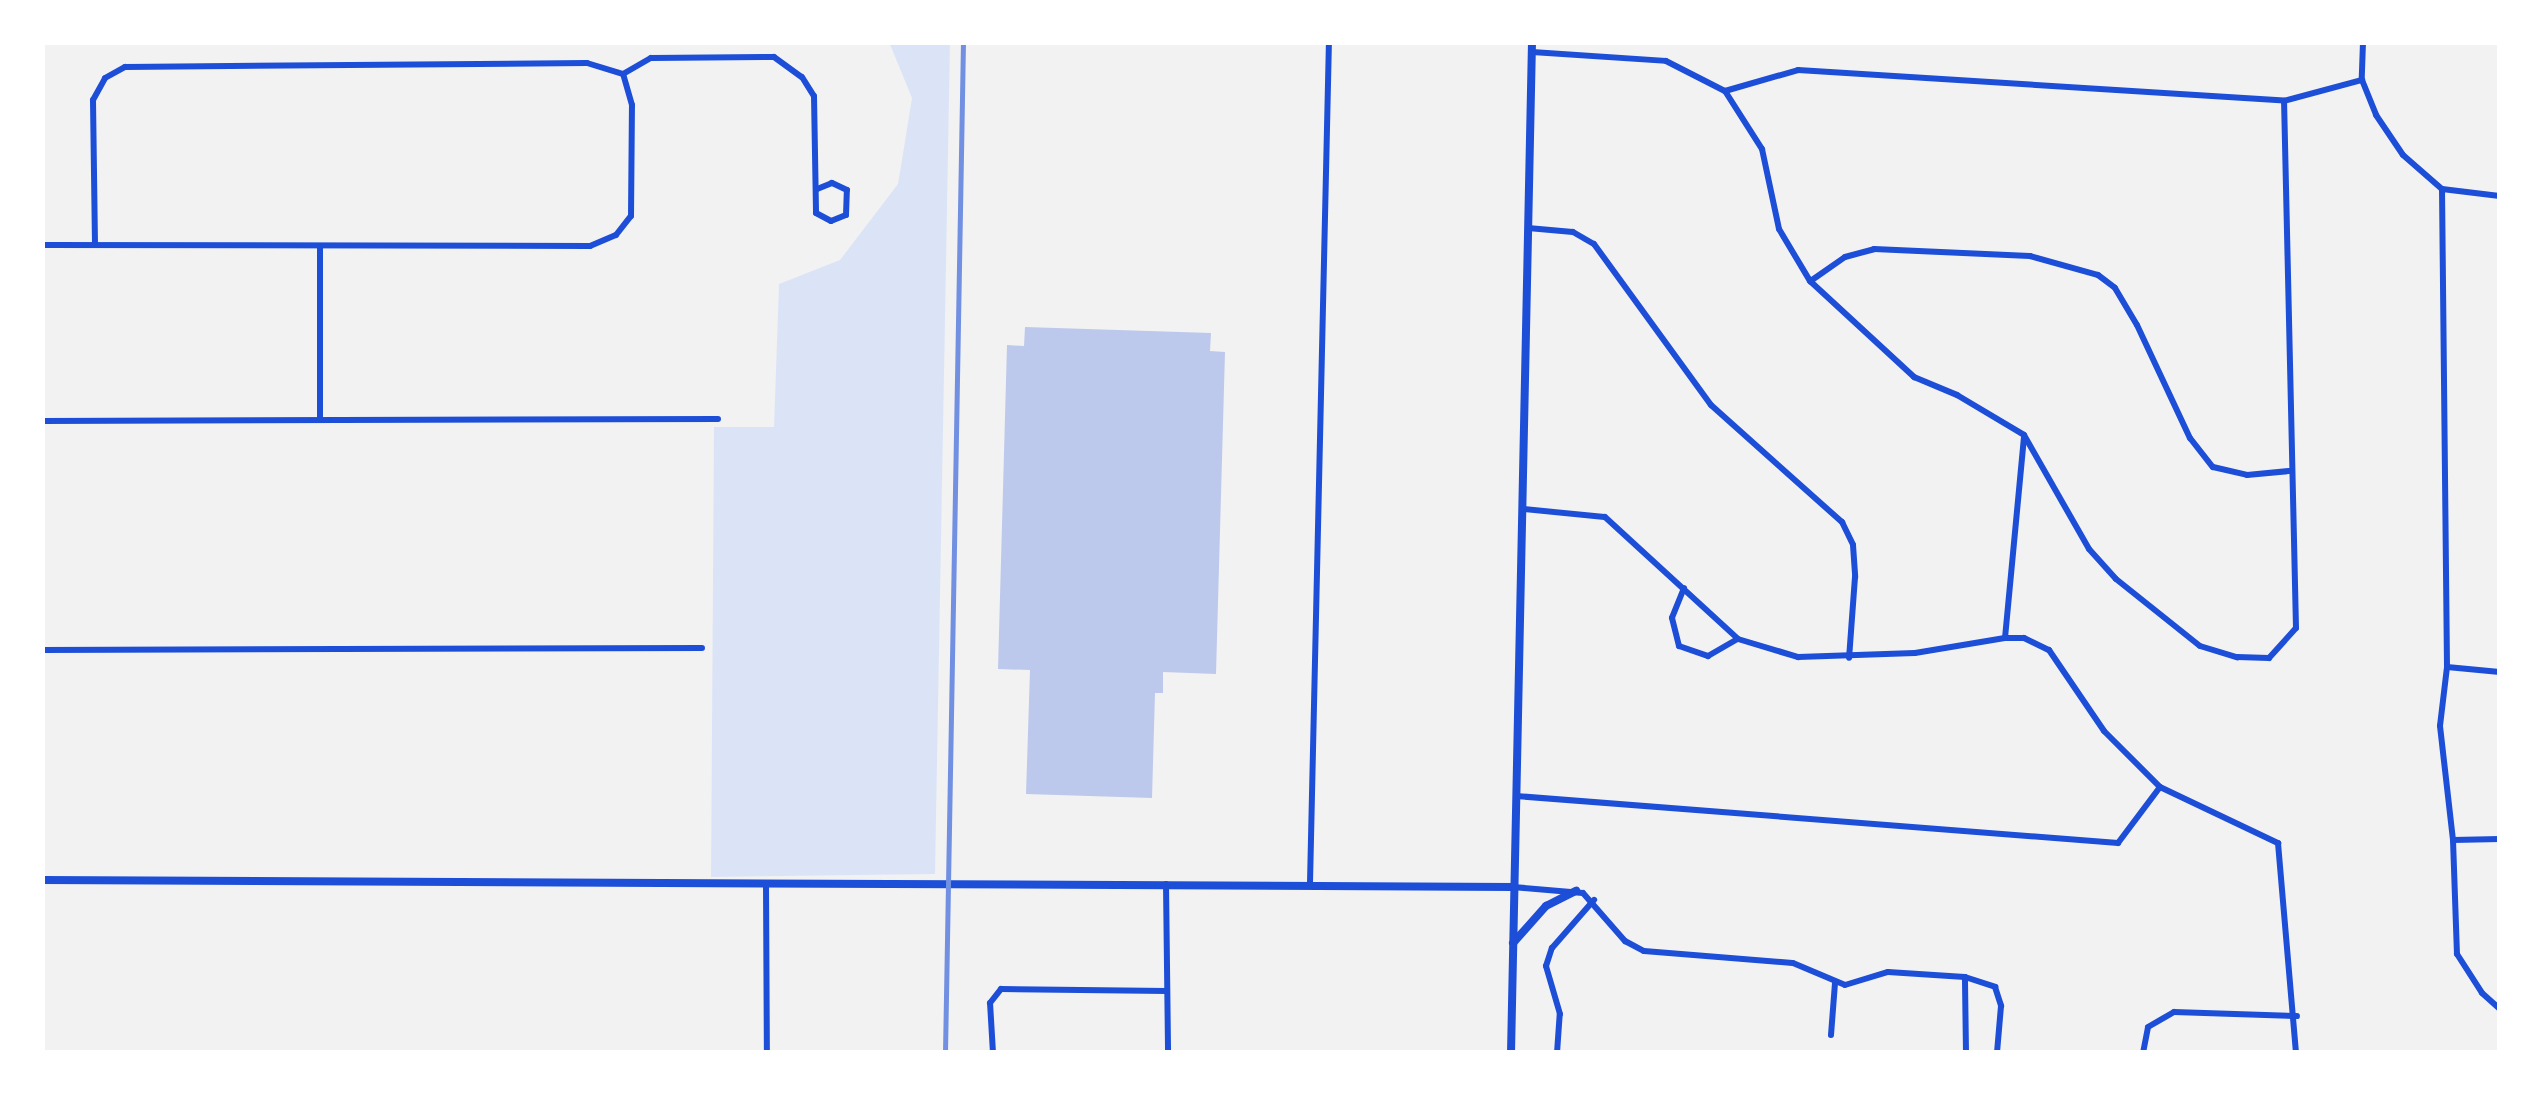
<!DOCTYPE html>
<html>
<head>
<meta charset="utf-8">
<style>
  body { margin:0 }
  #map { position:relative; width:2542px; height:1095px; overflow:hidden; background:#f2f2f2; font-family:Arial,sans-serif }
  div>[style] { position:absolute }
  .green>* { inset:0; background:#dbe4f7 }
  .building>* { inset:0; background:#bdc9ec }
  .minor>* { height:6px; margin:-3px; padding:0 3px; transform-origin:3px; border-radius:3px; background:#1d4ed8 }
  .tertiary>* { height:8px; margin:-4px; padding:0 4px; transform-origin:4px; border-radius:4px; background:#1d4ed8 }
  .secondary>* { height:8px; margin:-4px; padding:0 4px; transform-origin:4px; border-radius:4px; background:#1d4ed8 }
  .rail>* { height:4.5px; margin:-2.25px; padding:0 2.25px; transform-origin:2.25px; border-radius:2.25px; background:#7290e2 }
  span { translate:-50% -50%; white-space:nowrap; text-align:center; line-height:1.15; -webkit-text-stroke:9px #fff; paint-order:stroke }
  .frame { position:absolute; inset:0; border:45px solid #fff; pointer-events:none }
</style>
</head>
<body>
<div id="map">
  <div class="green">
    <div style="clip-path:polygon(889px 42px,950px 42px,935px 874px,711px 877px,714px 427px,774px 427px,779px 284px,840px 260px,898px 184px,912px 98px)"></div>
  </div>
  <div class="building">
    <div style="clip-path:polygon(1025px 327px,1211px 333px,1210px 351px,1225px 352px,1216px 674px,1163px 672px,1163px 693px,1155px 693px,1152px 798px,1026px 794px,1030px 670px,998px 669px,1007px 345px,1024px 346px)"></div>
  </div>
  <div class="minor">
    <div style="left:2363px;top:42px;width:38px;rotate:92deg"></div>
    <div style="left:2362px;top:80px;width:38px;rotate:68deg"></div>
    <div style="left:2376px;top:115px;width:48px;rotate:56deg"></div>
    <div style="left:2403px;top:155px;width:52px;rotate:41.1deg"></div>
    <div style="left:2442px;top:189px;width:478px;rotate:89.4deg"></div>
    <div style="left:2447px;top:667px;width:59px;rotate:96.8deg"></div>
    <div style="left:2440px;top:726px;width:115px;rotate:83.5deg"></div>
    <div style="left:2453px;top:840px;width:114px;rotate:88deg"></div>
    <div style="left:2457px;top:954px;width:46px;rotate:57.3deg"></div>
    <div style="left:2482px;top:993px;width:24px;rotate:42deg"></div>
    <div style="left:1532px;top:52px;width:134px;rotate:3.8deg"></div>
    <div style="left:1666px;top:61px;width:66px;rotate:27deg"></div>
    <div style="left:1725px;top:91px;width:69px;rotate:57.5deg"></div>
    <div style="left:1762px;top:149px;width:82px;rotate:78deg"></div>
    <div style="left:1779px;top:229px;width:61px;rotate:59.2deg"></div>
    <div style="left:1810px;top:281px;width:142px;rotate:42.7deg"></div>
    <div style="left:1914px;top:377px;width:47px;rotate:22.7deg"></div>
    <div style="left:1957px;top:395px;width:78px;rotate:30.8deg"></div>
    <div style="left:2024px;top:435px;width:131px;rotate:60.3deg"></div>
    <div style="left:2089px;top:549px;width:40px;rotate:48deg"></div>
    <div style="left:2116px;top:579px;width:107px;rotate:38.6deg"></div>
    <div style="left:2200px;top:646px;width:39px;rotate:17deg"></div>
    <div style="left:2237px;top:657px;width:32px;rotate:2deg"></div>
    <div style="left:2269px;top:658px;width:40px;rotate:-48deg"></div>
    <div style="left:2296px;top:628px;width:527px;rotate:-91.3deg"></div>
    <div style="left:623px;top:74px;width:32px;rotate:-30deg"></div>
    <div style="left:651px;top:58px;width:123px;rotate:-0.5deg"></div>
    <div style="left:774px;top:57px;width:34px;rotate:36deg"></div>
    <div style="left:802px;top:77px;width:22px;rotate:58deg"></div>
    <div style="left:814px;top:96px;width:117px;rotate:89deg"></div>
    <div style="left:816px;top:213px;width:17px;rotate:28deg"></div>
    <div style="left:831px;top:221px;width:16px;rotate:-22deg"></div>
    <div style="left:846px;top:215px;width:25px;rotate:-88deg"></div>
    <div style="left:847px;top:190px;width:17px;rotate:-155deg"></div>
    <div style="left:832px;top:183px;width:16px;rotate:158deg"></div>
    <div style="left:1725px;top:91px;width:76px;rotate:-16deg"></div>
    <div style="left:1798px;top:70px;width:487px;rotate:3.6deg"></div>
    <div style="left:2284px;top:101px;width:81px;rotate:-15.1deg"></div>
    <div style="left:2442px;top:189px;width:58px;rotate:6.9deg"></div>
    <div style="left:1528px;top:228px;width:45px;rotate:5.1deg"></div>
    <div style="left:1573px;top:232px;width:24px;rotate:30deg"></div>
    <div style="left:1594px;top:244px;width:199px;rotate:54deg"></div>
    <div style="left:1711px;top:405px;width:176px;rotate:41.8deg"></div>
    <div style="left:1842px;top:522px;width:25px;rotate:64deg"></div>
    <div style="left:1853px;top:545px;width:32px;rotate:86deg"></div>
    <div style="left:1855px;top:577px;width:81px;rotate:94.2deg"></div>
    <div style="left:95px;top:244px;width:144px;rotate:-90.8deg"></div>
    <div style="left:93px;top:100px;width:25px;rotate:-61deg"></div>
    <div style="left:105px;top:78px;width:23px;rotate:-29deg"></div>
    <div style="left:125px;top:67px;width:462px;rotate:-0.5deg"></div>
    <div style="left:587px;top:63px;width:38px;rotate:17deg"></div>
    <div style="left:42px;top:245px;width:548px;rotate:0.1deg"></div>
    <div style="left:590px;top:246px;width:28px;rotate:-23deg"></div>
    <div style="left:616px;top:235px;width:24px;rotate:-52deg"></div>
    <div style="left:631px;top:216px;width:111px;rotate:-89.5deg"></div>
    <div style="left:632px;top:105px;width:32px;rotate:-106deg"></div>
    <div style="left:1812px;top:280px;width:40px;rotate:-34.9deg"></div>
    <div style="left:1845px;top:257px;width:30px;rotate:-15deg"></div>
    <div style="left:1874px;top:249px;width:156px;rotate:2.6deg"></div>
    <div style="left:2030px;top:256px;width:71px;rotate:15.6deg"></div>
    <div style="left:2098px;top:275px;width:21px;rotate:37deg"></div>
    <div style="left:2115px;top:288px;width:43px;rotate:59.3deg"></div>
    <div style="left:2137px;top:325px;width:125px;rotate:64.9deg"></div>
    <div style="left:2190px;top:438px;width:37px;rotate:52deg"></div>
    <div style="left:2213px;top:467px;width:35px;rotate:13deg"></div>
    <div style="left:2247px;top:475px;width:42px;rotate:-5.4deg"></div>
    <div style="left:320px;top:418px;width:171px;rotate:-90deg"></div>
    <div style="left:42px;top:421px;width:676px;rotate:-0.17deg"></div>
    <div style="left:1523px;top:509px;width:82px;rotate:5.6deg"></div>
    <div style="left:1605px;top:517px;width:180px;rotate:42.5deg"></div>
    <div style="left:1738px;top:639px;width:63px;rotate:16.7deg"></div>
    <div style="left:1798px;top:657px;width:117px;rotate:-2deg"></div>
    <div style="left:1915px;top:653px;width:91px;rotate:-9.5deg"></div>
    <div style="left:2005px;top:638px;width:19px"></div>
    <div style="left:2024px;top:638px;width:28px;rotate:26deg"></div>
    <div style="left:2049px;top:650px;width:98px;rotate:55.8deg"></div>
    <div style="left:2104px;top:731px;width:79px;rotate:45deg"></div>
    <div style="left:2160px;top:787px;width:131px;rotate:25.4deg"></div>
    <div style="left:2278px;top:843px;width:211px;rotate:85.1deg"></div>
    <div style="left:1684px;top:588px;width:32px;rotate:112deg"></div>
    <div style="left:1672px;top:618px;width:29px;rotate:76deg"></div>
    <div style="left:1679px;top:646px;width:31px;rotate:19deg"></div>
    <div style="left:1708px;top:656px;width:34px;rotate:-30deg"></div>
    <div style="left:2005px;top:638px;width:201px;rotate:-84.6deg"></div>
    <div style="left:42px;top:650px;width:660px;rotate:-0.17deg"></div>
    <div style="left:2447px;top:667px;width:53px;rotate:5.4deg"></div>
    <div style="left:1516px;top:796px;width:604px;rotate:4.46deg"></div>
    <div style="left:2118px;top:843px;width:70px;rotate:-53.1deg"></div>
    <div style="left:2453px;top:840px;width:47px;rotate:-1.2deg"></div>
    <div style="left:1310px;top:883px;width:841px;rotate:-88.71deg"></div>
    <div style="left:1166px;top:884px;width:169px;rotate:89.3deg"></div>
    <div style="left:766px;top:885px;width:168px;rotate:89.7deg"></div>
    <div style="left:1513px;top:887px;width:70px;rotate:4.9deg"></div>
    <div style="left:1583px;top:893px;width:64px;rotate:48.8deg"></div>
    <div style="left:1625px;top:941px;width:21px;rotate:28deg"></div>
    <div style="left:1644px;top:951px;width:149px;rotate:4.6deg"></div>
    <div style="left:1793px;top:963px;width:56px;rotate:22.9deg"></div>
    <div style="left:1845px;top:985px;width:45px;rotate:-16.8deg"></div>
    <div style="left:1888px;top:972px;width:77px;rotate:3.7deg"></div>
    <div style="left:1831px;top:1035px;width:52px;rotate:-85.6deg"></div>
    <div style="left:993px;top:1053px;width:50px;rotate:-93.4deg"></div>
    <div style="left:990px;top:1003px;width:18px;rotate:-52deg"></div>
    <div style="left:1001px;top:989px;width:166px;rotate:0.7deg"></div>
    <div style="left:1557px;top:1053px;width:39px;rotate:-86deg"></div>
    <div style="left:1560px;top:1014px;width:50px;rotate:-106.3deg"></div>
    <div style="left:1546px;top:966px;width:19px;rotate:-72deg"></div>
    <div style="left:1552px;top:948px;width:64px;rotate:-48.8deg"></div>
    <div style="left:1966px;top:1053px;width:76px;rotate:-90.8deg"></div>
    <div style="left:1965px;top:977px;width:32px;rotate:18deg"></div>
    <div style="left:1995px;top:987px;width:20px;rotate:72deg"></div>
    <div style="left:2001px;top:1006px;width:47px;rotate:94.9deg"></div>
    <div style="left:2143px;top:1053px;width:26px;rotate:-79deg"></div>
    <div style="left:2148px;top:1027px;width:30px;rotate:-30deg"></div>
    <div style="left:2174px;top:1012px;width:123px;rotate:1.9deg"></div>
  </div>
  <div class="tertiary">
    <div style="left:42px;top:880px;width:1471px;rotate:0.27deg"></div>
  </div>
  <div class="secondary">
    <div style="left:1513px;top:943px;width:50px;rotate:-48.3deg"></div>
    <div style="left:1546px;top:906px;width:34px;rotate:-27deg"></div>
    <div style="left:1511px;top:1053px;width:1011px;rotate:-88.81deg"></div>
  </div>
  <div class="rail">
    <div style="left:945px;top:1053px;width:1011px;rotate:-88.98deg"></div>
  </div>
  <div class="frame"></div>
</div>
</body>
</html>
